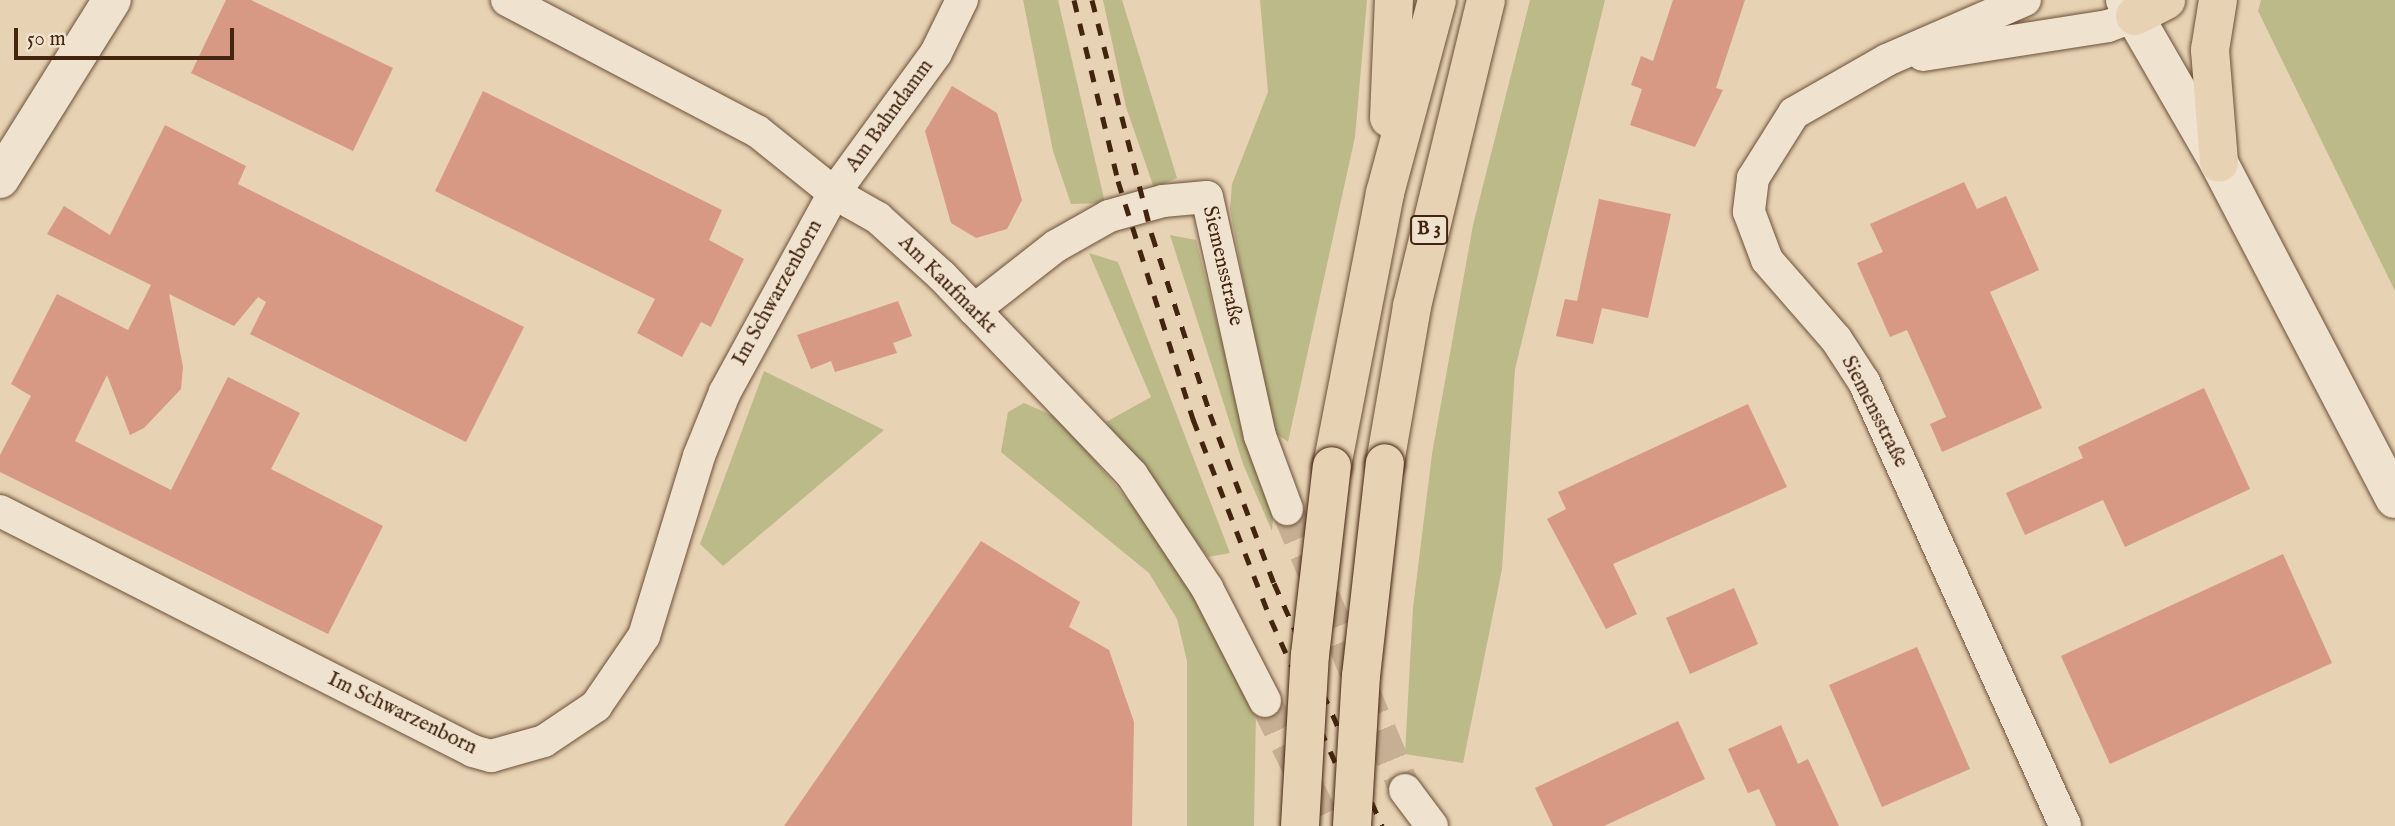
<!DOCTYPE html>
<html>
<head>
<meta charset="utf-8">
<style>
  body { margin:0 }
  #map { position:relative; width:2395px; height:826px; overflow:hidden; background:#e7d2b3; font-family:"IM FELL English",serif }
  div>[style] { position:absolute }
  .green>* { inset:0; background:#bcba88 }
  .building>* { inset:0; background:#d79884 }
  .minor-tunnel>* { height:32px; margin-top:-16px; transform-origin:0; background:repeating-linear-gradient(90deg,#c6af92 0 32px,transparent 0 48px) }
  .roads { filter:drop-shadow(0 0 2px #6b5038) drop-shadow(0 0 2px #6b5038) }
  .minor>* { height:32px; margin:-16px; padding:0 16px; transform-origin:16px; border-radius:16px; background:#efe2ce }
  .tertiary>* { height:38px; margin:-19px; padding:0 19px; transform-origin:19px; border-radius:19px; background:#efe2ce }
  .secondary>* { height:38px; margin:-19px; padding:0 19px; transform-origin:19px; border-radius:19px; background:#efe2ce }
  .trunk>* { height:38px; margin:-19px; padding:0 19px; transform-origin:19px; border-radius:19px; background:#e7d2b3 }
  .rail>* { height:5px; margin-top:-2.5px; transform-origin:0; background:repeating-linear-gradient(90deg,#42240f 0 12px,transparent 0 24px) }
  .bridges { filter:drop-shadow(0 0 2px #42240f) drop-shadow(0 0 2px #42240f) }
  .trunk-bridge>* { height:38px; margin:-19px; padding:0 19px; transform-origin:19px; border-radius:19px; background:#e7d2b3 }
  span { translate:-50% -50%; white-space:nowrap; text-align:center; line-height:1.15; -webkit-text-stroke:6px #efe2ce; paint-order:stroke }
  .shield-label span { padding:2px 5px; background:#efe2ce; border:2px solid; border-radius:5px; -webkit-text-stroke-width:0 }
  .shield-label { font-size:19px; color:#42240f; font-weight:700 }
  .street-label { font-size:21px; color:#42240f }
  .scale { position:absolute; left:14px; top:28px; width:220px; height:32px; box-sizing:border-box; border:4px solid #42240f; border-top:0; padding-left:9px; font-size:21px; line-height:24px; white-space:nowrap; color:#42240f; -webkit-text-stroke:5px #efe2ce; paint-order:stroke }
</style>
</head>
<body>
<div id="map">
  <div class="green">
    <div style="clip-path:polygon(1023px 0,1058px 0,1105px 203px,1071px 204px,1053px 151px)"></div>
    <div style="clip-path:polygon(1103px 0,1122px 0,1177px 178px,1154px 188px,1126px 107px)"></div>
    <div style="clip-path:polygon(1260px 0,1367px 0,1355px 137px,1288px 442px,1271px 430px,1230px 209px,1232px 184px,1268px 92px)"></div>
    <div style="clip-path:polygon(1530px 0,1605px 0,1515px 369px,1502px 569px,1463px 763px,1405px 754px,1413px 608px,1432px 454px,1473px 225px)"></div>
    <div style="clip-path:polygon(2261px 0,2395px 0,2395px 291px,2258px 11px)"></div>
    <div style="clip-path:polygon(1170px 235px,1196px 240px,1247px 441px,1274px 500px,1272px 531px,1243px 464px)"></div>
    <div style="clip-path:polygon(1089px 253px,1118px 262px,1230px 553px,1208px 557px,1106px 422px,1151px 397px)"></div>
    <div style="clip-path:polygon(764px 371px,884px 430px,723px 566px,700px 544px)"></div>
    <div style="clip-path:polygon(1024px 403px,1060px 419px,1162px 541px,1230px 651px,1256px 710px,1254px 826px,1187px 826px,1187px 661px,1177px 619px,1149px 573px,1001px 452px,1008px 412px)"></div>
  </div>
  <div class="building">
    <div style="clip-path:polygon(226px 0,251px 0,393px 68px,353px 151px,191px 73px)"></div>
    <div style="clip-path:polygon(1673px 0,1745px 0,1716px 88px,1723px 90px,1695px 147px,1630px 125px,1642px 89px,1631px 85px,1641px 56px,1653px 61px)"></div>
    <div style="clip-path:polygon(952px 86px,997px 113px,1022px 200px,1007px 229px,976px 238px,951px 223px,925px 131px)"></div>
    <div style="clip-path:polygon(483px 91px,722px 210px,709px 240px,744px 259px,711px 327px,701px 322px,682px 357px,637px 333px,655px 299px,435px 191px)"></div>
    <div style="clip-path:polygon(165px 125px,246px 166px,238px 184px,524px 327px,466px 442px,250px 334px,266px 302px,258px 297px,234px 326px,169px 294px,183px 367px,181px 389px,144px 428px,130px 435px,107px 375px,75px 441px,171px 490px,228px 377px,300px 413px,271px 469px,383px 526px,328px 634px,0 472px,0 455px,31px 396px,11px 384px,57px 294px,128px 330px,151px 285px,47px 234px,64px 206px,110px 235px)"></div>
    <div style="clip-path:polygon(1964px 182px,1977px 209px,2006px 196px,2039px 270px,1990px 292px,2042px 408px,1942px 452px,1930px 424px,1946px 417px,1907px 330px,1890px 337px,1857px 263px,1883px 252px,1870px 224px)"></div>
    <div style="clip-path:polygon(1599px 199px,1671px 214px,1648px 318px,1602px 308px,1593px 344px,1556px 336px,1565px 299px,1577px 301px)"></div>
    <div style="clip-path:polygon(898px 301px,912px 336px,893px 343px,897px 353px,835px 372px,831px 361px,811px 369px,797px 335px)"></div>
    <div style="clip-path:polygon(2204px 388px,2250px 489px,2125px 547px,2103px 500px,2025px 535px,2006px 493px,2083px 458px,2078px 447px)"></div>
    <div style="clip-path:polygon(1748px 404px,1787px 487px,1613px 564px,1637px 614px,1606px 629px,1547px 519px,1566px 509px,1558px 492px)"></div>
    <div style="clip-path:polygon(981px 541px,1080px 602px,1069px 627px,1109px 650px,1134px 722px,1132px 826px,784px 826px)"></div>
    <div style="clip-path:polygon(2283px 554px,2332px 663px,2110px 764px,2061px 656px)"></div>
    <div style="clip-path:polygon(1734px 588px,1758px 644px,1690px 674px,1666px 618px)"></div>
    <div style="clip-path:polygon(1917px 647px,1970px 769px,1882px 807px,1829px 685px)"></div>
    <div style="clip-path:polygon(1678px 721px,1705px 779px,1604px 826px,1553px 826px,1535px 788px)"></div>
    <div style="clip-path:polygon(1781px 725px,1798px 764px,1808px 759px,1839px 826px,1776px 826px,1759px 789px,1748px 793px,1728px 749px)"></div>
  </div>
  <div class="minor-tunnel">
    <div style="left:1287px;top:509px;width:305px;rotate:67.2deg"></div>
    <div style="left:1265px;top:701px;width:140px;rotate:63.6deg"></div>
  </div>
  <div class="roads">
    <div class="minor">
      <div style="left:507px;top:0;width:282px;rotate:27.7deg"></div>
      <div style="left:757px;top:131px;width:99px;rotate:38.8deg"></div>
      <div style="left:834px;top:193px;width:51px;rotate:29.6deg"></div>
      <div style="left:878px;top:218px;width:86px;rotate:42.2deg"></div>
      <div style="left:942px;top:276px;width:275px;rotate:46.3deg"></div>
      <div style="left:1132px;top:475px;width:136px;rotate:56.4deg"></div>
      <div style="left:1207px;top:588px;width:127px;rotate:62.8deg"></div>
      <div style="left:2025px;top:0;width:150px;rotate:156.5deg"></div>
      <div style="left:1887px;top:60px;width:107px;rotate:150.3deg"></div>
      <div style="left:1794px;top:113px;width:77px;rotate:122.2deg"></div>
      <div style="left:1753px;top:178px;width:34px;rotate:97deg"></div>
      <div style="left:1749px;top:212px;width:51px;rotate:69.4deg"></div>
      <div style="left:1767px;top:260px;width:105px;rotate:48.9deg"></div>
      <div style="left:1836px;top:339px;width:51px;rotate:56.9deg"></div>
      <div style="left:1864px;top:382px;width:487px;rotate:65.6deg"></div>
      <div style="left:1923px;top:55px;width:187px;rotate:-8.9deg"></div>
      <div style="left:2108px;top:26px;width:29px;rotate:-20deg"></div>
      <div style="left:974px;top:310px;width:104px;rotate:-38deg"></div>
      <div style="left:1056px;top:246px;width:61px;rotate:-29.5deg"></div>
      <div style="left:1109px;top:216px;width:56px;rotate:-15.5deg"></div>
      <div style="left:1163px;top:201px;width:44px;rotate:-5.2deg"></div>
      <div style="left:1207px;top:197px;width:245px;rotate:77.5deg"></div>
      <div style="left:1260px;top:436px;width:78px;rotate:69.7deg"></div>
      <div style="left:0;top:511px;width:530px;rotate:26.9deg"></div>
      <div style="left:473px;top:751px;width:19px;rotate:16deg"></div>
      <div style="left:491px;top:756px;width:55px;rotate:-15.8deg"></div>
      <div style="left:544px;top:741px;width:63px;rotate:-33.9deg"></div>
      <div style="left:596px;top:706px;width:85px;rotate:-55.6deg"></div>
      <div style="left:644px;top:636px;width:188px;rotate:-73deg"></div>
      <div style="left:699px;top:456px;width:69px;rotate:-67.9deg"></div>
      <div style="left:725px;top:392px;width:227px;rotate:-61.3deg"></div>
      <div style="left:834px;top:193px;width:173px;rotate:-53.9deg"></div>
      <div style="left:936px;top:53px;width:59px;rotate:-63.9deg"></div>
      <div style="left:1405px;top:790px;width:45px;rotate:53.1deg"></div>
    </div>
    <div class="tertiary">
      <div style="left:0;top:179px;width:211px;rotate:-58deg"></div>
    </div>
    <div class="secondary">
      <div style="left:2125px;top:0;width:188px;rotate:60deg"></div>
      <div style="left:2219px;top:163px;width:379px;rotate:62.4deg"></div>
    </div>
    <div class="trunk">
      <div style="left:2218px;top:0;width:51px;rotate:99.1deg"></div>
      <div style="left:2210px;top:50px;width:113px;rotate:85.4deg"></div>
      <div style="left:2135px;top:16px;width:35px;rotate:-27deg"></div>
      <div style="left:1389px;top:118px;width:118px;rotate:-87.6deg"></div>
      <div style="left:1385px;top:463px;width:159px;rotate:-80.2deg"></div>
      <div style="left:1412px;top:306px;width:315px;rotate:-76.4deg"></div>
      <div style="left:1332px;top:466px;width:278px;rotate:-79deg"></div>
      <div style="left:1385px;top:193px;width:200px;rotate:-74.9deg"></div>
    </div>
  </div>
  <div class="rail">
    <div style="left:1074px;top:0;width:186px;rotate:76.3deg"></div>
    <div style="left:1118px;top:181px;width:250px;rotate:72.5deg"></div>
    <div style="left:1193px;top:419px;width:216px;rotate:68.8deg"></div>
    <div style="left:1271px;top:620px;width:226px;rotate:65.7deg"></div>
    <div style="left:1092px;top:0;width:243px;rotate:75.7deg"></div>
    <div style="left:1152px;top:235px;width:188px;rotate:72deg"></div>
    <div style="left:1210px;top:414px;width:181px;rotate:69.3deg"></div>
    <div style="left:1274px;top:583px;width:266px;rotate:66deg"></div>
  </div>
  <div class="bridges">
    <div class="trunk-bridge">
      <div style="left:1300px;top:826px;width:171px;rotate:-86.7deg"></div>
      <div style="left:1310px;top:655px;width:190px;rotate:-83.4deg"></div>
      <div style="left:1352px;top:826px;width:150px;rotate:-86.6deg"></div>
      <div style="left:1361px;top:676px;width:214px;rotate:-83.6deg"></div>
    </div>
  </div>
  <div class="shield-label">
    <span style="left:1429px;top:230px">B 3</span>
  </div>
  <div class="street-label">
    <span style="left:890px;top:116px;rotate:-54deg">Am Bahndamm</span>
    <span style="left:1222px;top:266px;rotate:77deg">Siemensstraße</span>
    <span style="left:947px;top:285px;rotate:45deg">Am Kaufmarkt</span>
    <span style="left:778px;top:293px;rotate:-61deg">Im Schwarzenborn</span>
    <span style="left:1874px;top:412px;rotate:63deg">Siemensstraße</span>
    <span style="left:402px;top:714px;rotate:26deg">Im Schwarzenborn</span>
  </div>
  <div class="scale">50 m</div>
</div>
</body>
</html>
